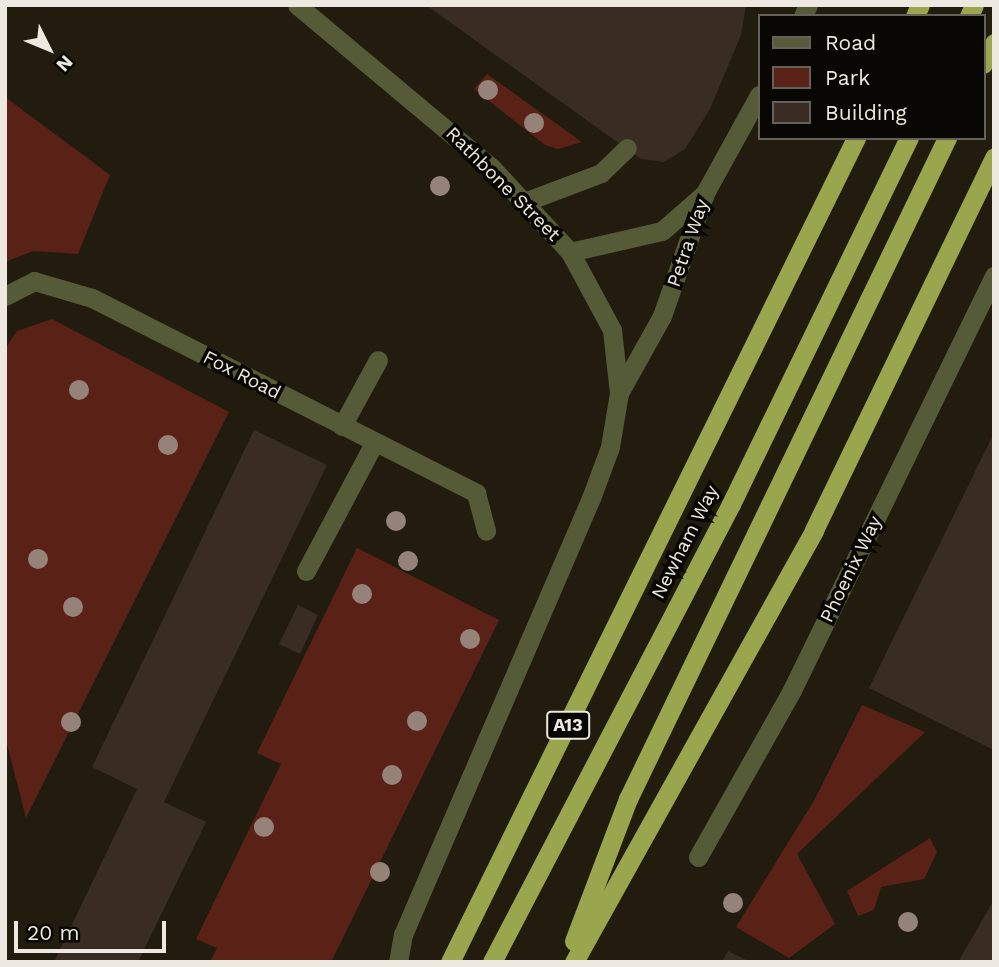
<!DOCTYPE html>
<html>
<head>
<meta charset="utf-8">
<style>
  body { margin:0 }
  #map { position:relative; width:999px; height:967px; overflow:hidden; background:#221c0f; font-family:"Work Sans",sans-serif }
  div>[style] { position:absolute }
  .green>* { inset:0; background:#5a2217 }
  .building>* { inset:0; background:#392c22 }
  .service>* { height:19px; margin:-9.5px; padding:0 9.5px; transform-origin:9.5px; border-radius:9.5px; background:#555b37 }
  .minor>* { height:19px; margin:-9.5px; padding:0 9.5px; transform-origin:9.5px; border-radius:9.5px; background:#555b37 }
  .tertiary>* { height:19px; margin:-9.5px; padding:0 9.5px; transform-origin:9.5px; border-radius:9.5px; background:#555b37 }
  .trunk>* { height:19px; margin:-9.5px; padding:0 9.5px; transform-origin:9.5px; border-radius:9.5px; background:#99a64e }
  .trees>* { width:20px; height:20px; margin:-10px; border-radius:50%; background:#95837a }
  span { translate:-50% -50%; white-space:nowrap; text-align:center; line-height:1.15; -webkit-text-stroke:7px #090703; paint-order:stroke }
  .shield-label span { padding:2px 5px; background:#090703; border:2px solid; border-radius:5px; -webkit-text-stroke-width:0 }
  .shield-label { font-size:18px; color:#ede9e0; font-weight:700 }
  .street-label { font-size:19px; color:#ede9e0 }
  .frame { position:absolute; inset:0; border:7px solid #ede9e0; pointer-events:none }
  .legend { position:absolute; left:758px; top:14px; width:228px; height:126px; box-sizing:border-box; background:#090703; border:2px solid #64615b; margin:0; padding:9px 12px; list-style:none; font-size:21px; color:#ede9e0 }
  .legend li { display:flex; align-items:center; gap:14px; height:35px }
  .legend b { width:35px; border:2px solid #64615b }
  .north { position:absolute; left:14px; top:14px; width:70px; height:70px; -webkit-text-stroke:5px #090703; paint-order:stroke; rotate:133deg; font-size:19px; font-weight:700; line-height:28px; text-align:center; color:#ede9e0 }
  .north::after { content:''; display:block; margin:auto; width:24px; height:32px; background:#ede9e0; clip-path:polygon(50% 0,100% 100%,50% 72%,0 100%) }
  .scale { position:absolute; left:14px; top:921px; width:152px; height:32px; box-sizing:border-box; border:4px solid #ede9e0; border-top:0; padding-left:9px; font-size:21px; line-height:24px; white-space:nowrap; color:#ede9e0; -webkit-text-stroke:5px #090703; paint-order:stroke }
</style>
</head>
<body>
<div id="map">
  <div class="green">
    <div style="clip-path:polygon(487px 74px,582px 142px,558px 149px,545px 145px,474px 89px)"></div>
    <div style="clip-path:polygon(5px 97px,110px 175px,78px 254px,33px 251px,5px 262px)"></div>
    <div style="clip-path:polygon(52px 319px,229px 412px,26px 818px,5px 736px,5px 349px,17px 331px)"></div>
    <div style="clip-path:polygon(357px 548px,499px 620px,331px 962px,210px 962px,217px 948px,196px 939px,281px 764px,257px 753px)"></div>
    <div style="clip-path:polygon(862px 705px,925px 732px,797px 854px,835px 924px,789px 958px,736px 927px,815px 799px)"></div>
    <div style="clip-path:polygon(930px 838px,937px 852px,924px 879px,881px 887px,874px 910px,858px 916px,847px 891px)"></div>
  </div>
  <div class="building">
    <div style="clip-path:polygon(426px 5px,746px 5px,741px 35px,710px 109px,685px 149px,664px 162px,641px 159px)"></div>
    <div style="clip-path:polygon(254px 430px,327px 465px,164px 802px,206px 822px,138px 962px,54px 962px,137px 789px,92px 767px)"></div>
    <div style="clip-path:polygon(994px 433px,994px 750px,869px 688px)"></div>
    <div style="clip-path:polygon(298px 605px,318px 615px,300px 654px,279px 644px)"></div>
    <div style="clip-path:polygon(994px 900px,994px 962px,958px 962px)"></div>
    <div style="clip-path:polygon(728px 951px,750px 962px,722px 962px)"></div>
  </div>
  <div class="service">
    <div style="left:803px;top:16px;width:12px;rotate:-66deg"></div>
    <div style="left:527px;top:201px;width:79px;rotate:-20.7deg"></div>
    <div style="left:601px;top:173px;width:36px;rotate:-44deg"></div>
    <div style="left:570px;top:252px;width:94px;rotate:-12.9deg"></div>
    <div style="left:662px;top:231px;width:55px;rotate:-41.3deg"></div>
    <div style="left:619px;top:393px;width:88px;rotate:-60.8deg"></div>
    <div style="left:662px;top:316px;width:130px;rotate:-70.7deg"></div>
    <div style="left:705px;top:193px;width:112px;rotate:-61.1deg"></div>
    <div style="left:306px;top:571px;width:145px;rotate:-62deg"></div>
    <div style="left:698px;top:857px;width:192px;rotate:-60.6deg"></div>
    <div style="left:792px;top:690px;width:461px;rotate:-64deg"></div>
  </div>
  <div class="minor">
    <div style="left:5px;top:296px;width:33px;rotate:-27deg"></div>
    <div style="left:34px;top:281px;width:60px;rotate:16.3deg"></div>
    <div style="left:92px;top:298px;width:431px;rotate:26.9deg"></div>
    <div style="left:476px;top:493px;width:39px;rotate:75deg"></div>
    <div style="left:342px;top:426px;width:75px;rotate:-61.4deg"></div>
  </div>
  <div class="tertiary">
    <div style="left:297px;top:5px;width:253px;rotate:39.9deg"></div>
    <div style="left:491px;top:167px;width:116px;rotate:47.1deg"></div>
    <div style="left:570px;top:252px;width:89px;rotate:61.7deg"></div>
    <div style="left:612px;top:330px;width:63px;rotate:83.7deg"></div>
    <div style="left:619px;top:393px;width:55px;rotate:99.5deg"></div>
    <div style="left:610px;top:447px;width:54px;rotate:110.4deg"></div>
    <div style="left:591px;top:498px;width:475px;rotate:113.3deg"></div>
    <div style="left:403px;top:934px;width:28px;rotate:100deg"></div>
  </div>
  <div class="trunk">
    <div style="left:915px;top:16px;width:12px;rotate:-66deg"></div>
    <div style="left:969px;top:16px;width:12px;rotate:-66deg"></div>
    <div style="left:983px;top:64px;width:24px;rotate:-62deg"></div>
    <div style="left:574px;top:941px;width:152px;rotate:-69.2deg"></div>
    <div style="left:628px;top:799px;width:734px;rotate:-64.24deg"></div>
    <div style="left:450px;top:962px;width:919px;rotate:-63.77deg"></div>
    <div style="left:492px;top:962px;width:517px;rotate:-62.44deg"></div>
    <div style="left:731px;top:504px;width:407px;rotate:-64.1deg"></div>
    <div style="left:574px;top:962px;width:494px;rotate:-60.9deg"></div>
    <div style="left:814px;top:530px;width:414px;rotate:-64.2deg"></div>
  </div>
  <div class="trees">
    <div style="left:488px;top:90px"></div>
    <div style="left:534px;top:123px"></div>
    <div style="left:440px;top:186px"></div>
    <div style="left:79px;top:390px"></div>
    <div style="left:168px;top:445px"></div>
    <div style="left:396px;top:521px"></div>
    <div style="left:38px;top:559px"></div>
    <div style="left:408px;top:561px"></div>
    <div style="left:362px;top:594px"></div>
    <div style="left:73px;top:607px"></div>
    <div style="left:470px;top:639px"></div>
    <div style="left:417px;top:721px"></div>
    <div style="left:71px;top:722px"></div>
    <div style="left:392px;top:775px"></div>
    <div style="left:264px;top:827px"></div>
    <div style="left:380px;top:872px"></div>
    <div style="left:733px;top:903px"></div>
    <div style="left:908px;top:922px"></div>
  </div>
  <div class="shield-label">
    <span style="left:568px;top:725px">A13</span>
  </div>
  <div class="street-label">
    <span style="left:503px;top:184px;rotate:45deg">Rathbone Street</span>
    <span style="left:688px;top:243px;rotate:-71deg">Petra Way</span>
    <span style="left:242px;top:375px;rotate:27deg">Fox Road</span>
    <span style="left:685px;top:542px;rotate:-63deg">Newham Way</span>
    <span style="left:851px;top:569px;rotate:-64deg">Phoenix Way</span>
  </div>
  <div class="frame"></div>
  <ul class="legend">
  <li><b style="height:9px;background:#555b37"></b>Road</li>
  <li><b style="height:19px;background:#5a2217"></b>Park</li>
  <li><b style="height:19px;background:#392c22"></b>Building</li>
  </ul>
  <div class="north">N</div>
  <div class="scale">20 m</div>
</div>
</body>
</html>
